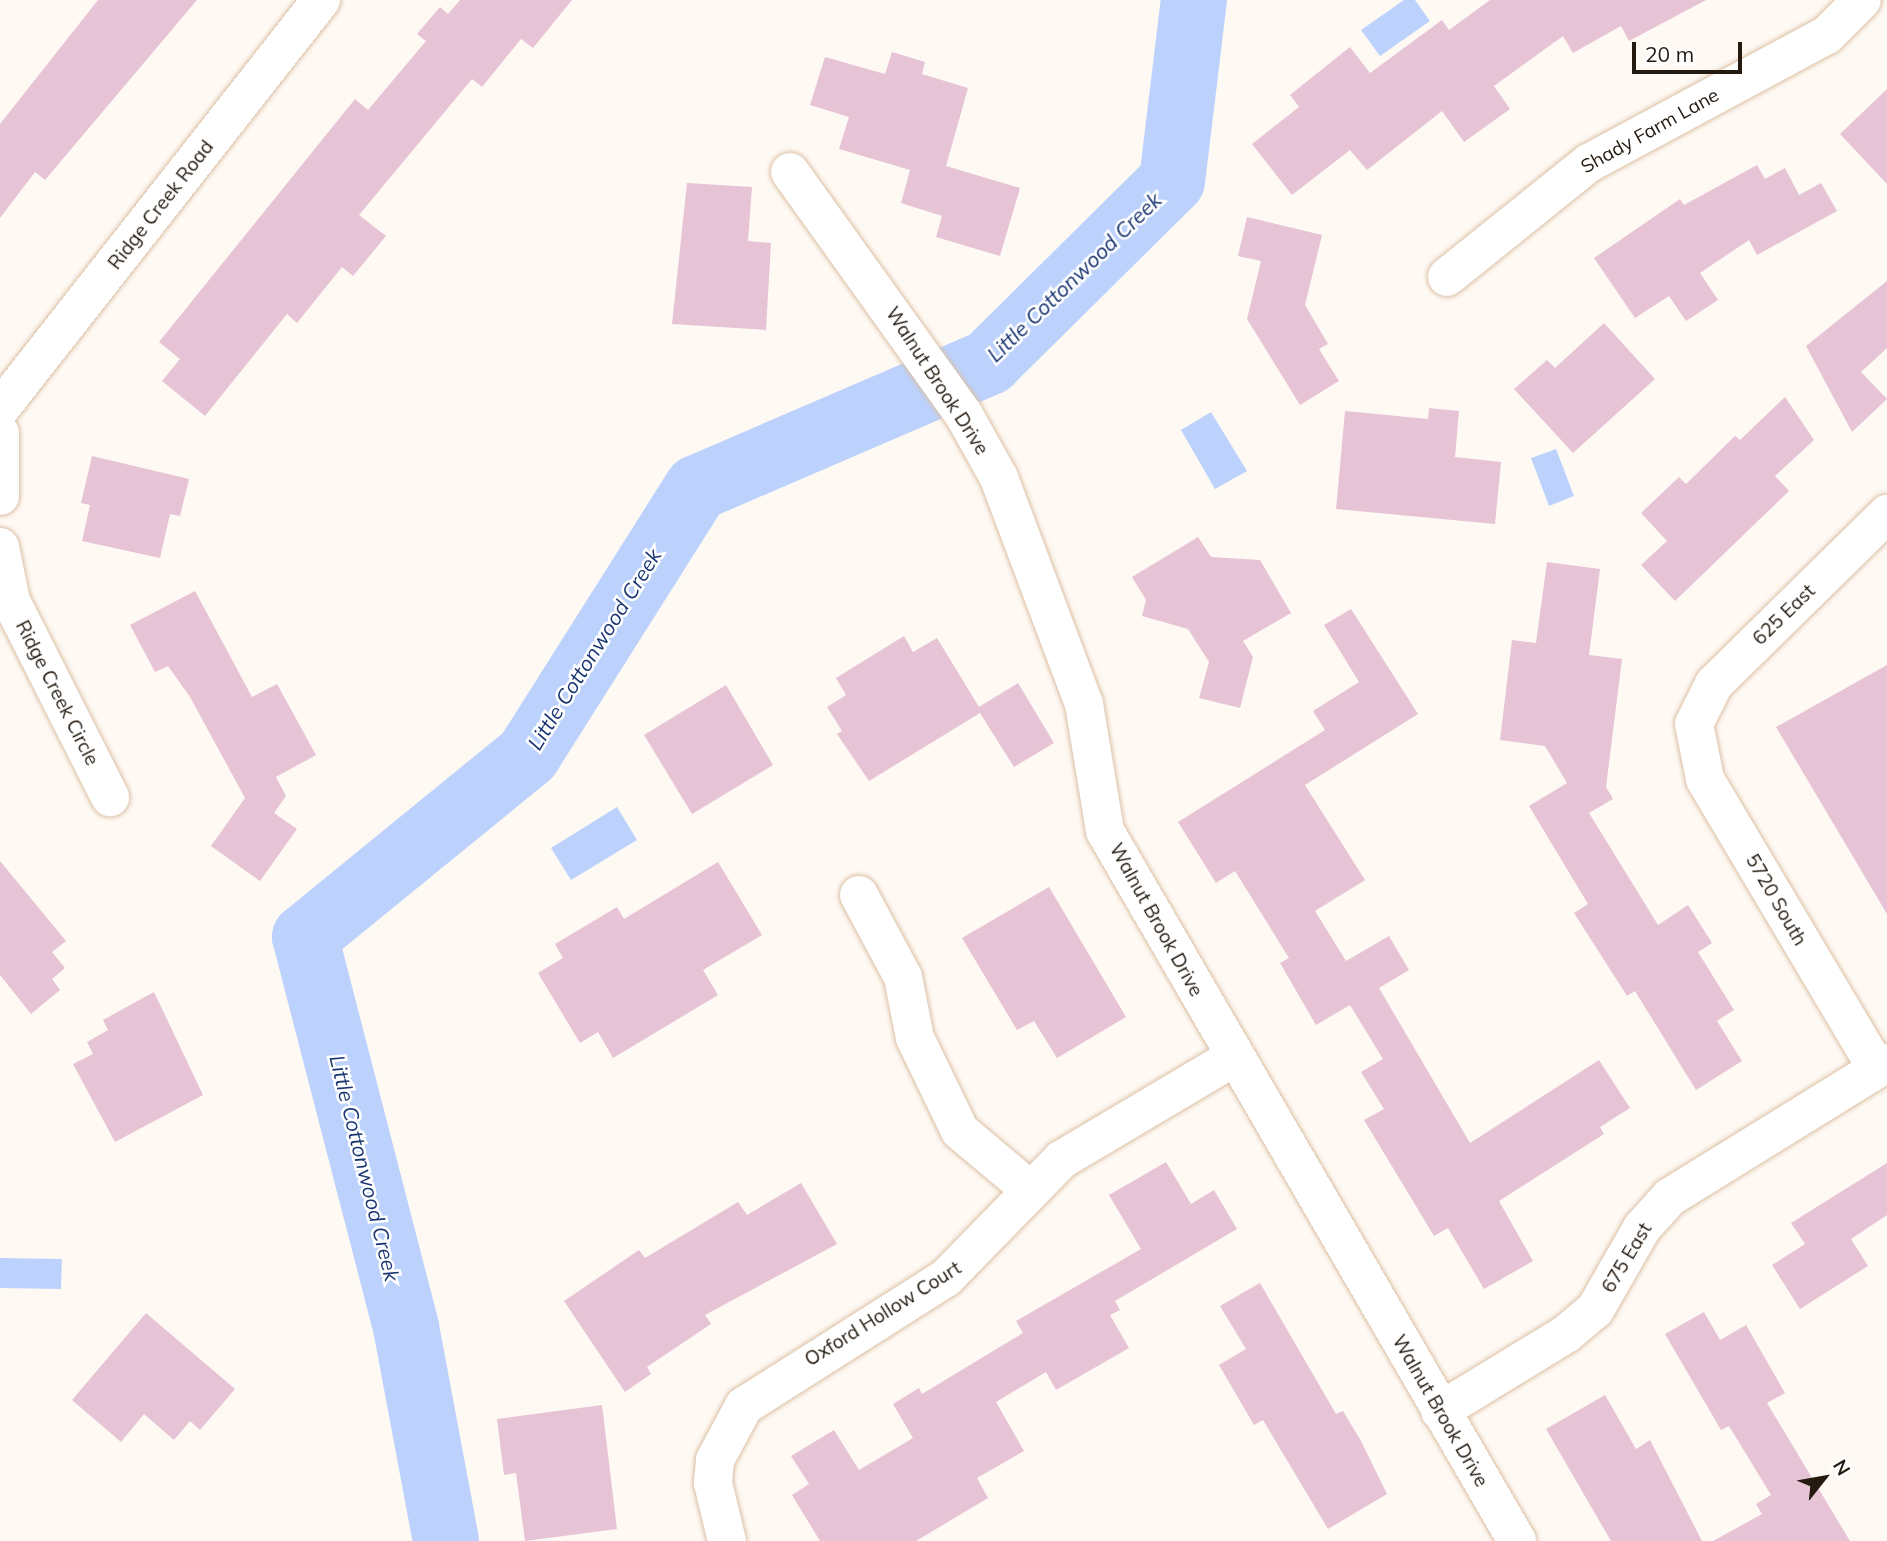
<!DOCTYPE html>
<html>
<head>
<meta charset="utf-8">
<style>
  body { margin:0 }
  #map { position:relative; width:1887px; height:1541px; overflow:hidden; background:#fef9f3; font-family:Mulish,sans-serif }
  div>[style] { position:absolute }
  .water>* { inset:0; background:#bcd2fd }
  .river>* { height:66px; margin:-33px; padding:0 33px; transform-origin:33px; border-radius:33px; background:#bcd2fd }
  .building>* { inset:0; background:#e7c3d6 }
  .roads { filter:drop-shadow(0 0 2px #dbc0a5) drop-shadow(0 0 2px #dbc0a5) }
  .minor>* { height:38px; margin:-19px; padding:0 19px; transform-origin:19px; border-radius:19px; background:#fff }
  span { translate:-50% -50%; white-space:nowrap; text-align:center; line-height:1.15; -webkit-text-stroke:5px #fff; paint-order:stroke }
  .street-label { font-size:19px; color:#241a10 }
  .water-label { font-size:21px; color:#1a3672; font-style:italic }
  .north { position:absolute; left:1789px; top:1443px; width:70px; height:70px; -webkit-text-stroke:5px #fff; paint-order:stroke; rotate:59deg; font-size:19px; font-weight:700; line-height:28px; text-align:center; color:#241a10 }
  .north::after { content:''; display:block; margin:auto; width:24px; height:32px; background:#241a10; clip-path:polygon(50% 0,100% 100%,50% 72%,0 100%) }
  .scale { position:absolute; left:1632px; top:42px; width:110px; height:32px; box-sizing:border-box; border:4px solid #241a10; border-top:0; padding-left:9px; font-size:21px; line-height:24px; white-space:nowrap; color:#241a10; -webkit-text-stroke:5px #fff; paint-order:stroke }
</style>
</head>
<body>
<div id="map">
  <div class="water">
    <div style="clip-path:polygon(1404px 0,1415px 0,1430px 21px,1380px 56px,1361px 30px)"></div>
    <div style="clip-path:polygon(1211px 412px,1247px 471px,1215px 489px,1181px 430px)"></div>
    <div style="clip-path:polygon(1556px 449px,1574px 496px,1549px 506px,1531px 458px)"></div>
    <div style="clip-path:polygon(617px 807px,637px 840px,571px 880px,551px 848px)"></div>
    <div style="clip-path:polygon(0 1258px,62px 1259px,61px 1289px,0 1288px)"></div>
  </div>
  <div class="river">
    <div style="left:446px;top:1541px;width:218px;rotate:-100.6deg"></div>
    <div style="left:406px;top:1327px;width:403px;rotate:-104.5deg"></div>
    <div style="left:305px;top:937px;width:288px;rotate:-39.2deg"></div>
    <div style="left:528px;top:755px;width:316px;rotate:-57.7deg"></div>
    <div style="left:697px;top:488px;width:318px;rotate:-23.3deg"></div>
    <div style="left:989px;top:362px;width:257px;rotate:-44.7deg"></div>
    <div style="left:1172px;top:181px;width:182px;rotate:-83.1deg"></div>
  </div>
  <div class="building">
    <div style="clip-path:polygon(98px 0,197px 0,45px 180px,35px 172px,0 218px,0 124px)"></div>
    <div style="clip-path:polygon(460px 0,572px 0,533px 48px,521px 39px,482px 87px,472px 79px,359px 215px,386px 236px,353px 276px,342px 267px,297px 323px,287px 314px,205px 416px,162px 381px,180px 359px,159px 342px,355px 99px,368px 110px,426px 41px,417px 34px,440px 7px,448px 14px)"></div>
    <div style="clip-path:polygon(1490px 0,1706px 0,1629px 41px,1621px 26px,1573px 53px,1563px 36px,1494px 86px,1510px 109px,1464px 142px,1442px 111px,1367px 170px,1350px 150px,1292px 195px,1252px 144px,1299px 107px,1290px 95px,1350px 47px,1370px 73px,1442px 20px,1449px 30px)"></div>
    <div style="clip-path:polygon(892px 52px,925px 62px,922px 74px,968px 88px,946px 166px,1020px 188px,1000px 256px,936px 237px,942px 216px,901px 203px,910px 170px,839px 149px,849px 117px,810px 105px,825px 57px,885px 74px)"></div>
    <div style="clip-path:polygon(1887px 89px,1887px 184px,1840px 134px)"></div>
    <div style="clip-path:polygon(1757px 165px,1765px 179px,1785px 168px,1799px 195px,1821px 183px,1837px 211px,1757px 255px,1749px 240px,1700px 273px,1718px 300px,1686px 321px,1669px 296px,1635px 318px,1594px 258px,1680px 199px,1684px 205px)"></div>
    <div style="clip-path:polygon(687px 183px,752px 187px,748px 241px,771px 243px,766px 330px,672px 324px)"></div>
    <div style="clip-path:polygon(1247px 217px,1322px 235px,1305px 305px,1328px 344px,1319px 349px,1339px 381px,1300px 405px,1247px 319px,1261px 261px,1238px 256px)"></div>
    <div style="clip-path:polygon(1887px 281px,1887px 348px,1861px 372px,1887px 399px,1852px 432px,1806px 346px)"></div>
    <div style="clip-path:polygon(1604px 323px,1655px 379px,1573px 453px,1514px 389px,1547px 360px,1555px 368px)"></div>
    <div style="clip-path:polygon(1785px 397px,1814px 440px,1775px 476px,1789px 491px,1675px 601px,1641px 565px,1667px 541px,1641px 513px,1679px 477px,1686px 484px,1735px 436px,1740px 440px)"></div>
    <div style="clip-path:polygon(1429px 408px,1459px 411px,1455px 457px,1501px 462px,1495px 524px,1336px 509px,1345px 411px,1428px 419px)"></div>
    <div style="clip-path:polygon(92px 456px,189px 479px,180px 516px,170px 514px,160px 558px,82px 541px,90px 505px,81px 503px)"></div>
    <div style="clip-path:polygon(1198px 537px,1211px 557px,1260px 560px,1291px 613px,1243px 641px,1253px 657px,1240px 708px,1199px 698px,1209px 662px,1188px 629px,1142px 616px,1146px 600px,1132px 577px)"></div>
    <div style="clip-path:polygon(1547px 562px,1600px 569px,1589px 655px,1622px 659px,1606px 787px,1613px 799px,1589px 813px,1658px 925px,1688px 905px,1712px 943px,1698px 952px,1734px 1010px,1717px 1021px,1742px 1061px,1696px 1090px,1635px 991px,1627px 996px,1574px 913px,1588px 904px,1529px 806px,1567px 783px,1545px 746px,1500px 740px,1512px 640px,1536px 643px)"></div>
    <div style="clip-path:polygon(195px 591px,252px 697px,277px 684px,316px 755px,276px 777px,286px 796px,274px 813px,297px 829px,260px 881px,211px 846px,245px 798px,190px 697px,168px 666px,155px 672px,130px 625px)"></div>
    <div style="clip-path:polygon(1351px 609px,1418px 714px,1305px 785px,1365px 880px,1315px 911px,1346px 961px,1389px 936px,1409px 970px,1379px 988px,1470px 1143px,1599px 1060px,1630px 1108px,1600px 1127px,1604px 1134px,1499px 1201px,1533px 1261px,1484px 1289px,1448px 1228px,1434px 1236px,1364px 1120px,1384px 1109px,1361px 1072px,1383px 1059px,1350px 1005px,1316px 1025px,1280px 963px,1289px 958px,1235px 871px,1216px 883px,1178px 822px,1325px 730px,1313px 711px,1359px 682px,1324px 625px)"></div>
    <div style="clip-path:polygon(904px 636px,913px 652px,937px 638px,979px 707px,1018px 683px,1054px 743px,1014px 767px,980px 713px,869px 781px,837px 734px,842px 731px,827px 707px,846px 695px,836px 678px)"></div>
    <div style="clip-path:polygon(1887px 665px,1887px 914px,1776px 727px)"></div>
    <div style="clip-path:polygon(726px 685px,773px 765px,692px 814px,644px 735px)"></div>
    <div style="clip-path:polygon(0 861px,66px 941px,52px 952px,65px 968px,52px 979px,60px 990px,31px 1014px,0 975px)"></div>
    <div style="clip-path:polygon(718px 862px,762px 935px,703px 970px,718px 995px,613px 1058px,598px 1032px,580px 1043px,538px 973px,563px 958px,555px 944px,617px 907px,624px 919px)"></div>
    <div style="clip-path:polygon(1049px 887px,1126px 1017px,1057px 1058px,1034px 1021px,1017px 1030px,962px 938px)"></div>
    <div style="clip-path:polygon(154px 992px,203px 1095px,115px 1142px,73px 1064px,93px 1054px,87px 1042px,108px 1030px,103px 1020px)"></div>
    <div style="clip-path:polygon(1166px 1162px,1191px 1204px,1214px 1190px,1237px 1229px,1115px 1301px,1120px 1310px,1110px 1315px,1129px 1348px,1056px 1390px,1046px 1372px,996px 1402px,1024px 1451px,977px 1478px,988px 1498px,916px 1541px,820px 1541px,792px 1495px,809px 1484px,791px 1456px,834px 1430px,859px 1470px,913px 1438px,893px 1404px,919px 1388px,922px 1394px,1023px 1333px,1016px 1321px,1141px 1249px,1109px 1195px)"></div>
    <div style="clip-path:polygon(1887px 1163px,1887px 1215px,1851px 1239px,1868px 1266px,1800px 1309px,1772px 1265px,1805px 1244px,1791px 1223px)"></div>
    <div style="clip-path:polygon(801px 1183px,837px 1244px,705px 1315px,711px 1324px,647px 1367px,651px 1374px,625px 1392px,564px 1301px,639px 1250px,645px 1258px,738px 1202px,747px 1215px)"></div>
    <div style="clip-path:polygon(1260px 1283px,1336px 1414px,1343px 1411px,1361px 1441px,1387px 1494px,1328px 1529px,1263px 1420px,1254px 1425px,1219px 1365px,1246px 1349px,1220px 1306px)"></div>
    <div style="clip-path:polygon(1704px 1312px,1720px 1340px,1746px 1325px,1785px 1393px,1767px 1403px,1850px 1541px,1713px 1541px,1762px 1514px,1756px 1504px,1771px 1495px,1729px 1426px,1721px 1430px,1665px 1334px)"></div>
    <div style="clip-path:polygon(146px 1313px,235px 1389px,200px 1430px,190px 1421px,174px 1440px,144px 1414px,121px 1442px,72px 1400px)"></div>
    <div style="clip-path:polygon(1605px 1395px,1636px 1449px,1650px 1440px,1702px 1541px,1611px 1541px,1546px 1429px)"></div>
    <div style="clip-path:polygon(602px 1405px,617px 1529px,525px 1541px,516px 1473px,504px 1475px,497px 1419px)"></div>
  </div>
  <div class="roads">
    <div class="minor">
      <div style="left:790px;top:172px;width:299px;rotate:54.4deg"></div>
      <div style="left:964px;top:415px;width:72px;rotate:60.9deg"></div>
      <div style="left:999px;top:478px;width:241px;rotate:69.4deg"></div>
      <div style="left:1084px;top:704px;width:129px;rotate:80.6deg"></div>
      <div style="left:1105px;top:831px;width:821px;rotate:59.87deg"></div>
      <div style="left:1447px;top:277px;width:182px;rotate:-38.8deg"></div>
      <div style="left:1589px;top:163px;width:270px;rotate:-28.3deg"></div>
      <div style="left:1827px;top:35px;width:49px;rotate:-45deg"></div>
      <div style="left:0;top:409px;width:520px;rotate:-51.87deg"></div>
      <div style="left:0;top:433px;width:63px;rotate:90deg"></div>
      <div style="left:0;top:547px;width:55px;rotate:78.5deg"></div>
      <div style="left:11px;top:601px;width:220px;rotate:63.2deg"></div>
      <div style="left:859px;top:895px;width:93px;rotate:61.8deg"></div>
      <div style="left:903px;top:977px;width:62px;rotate:78.9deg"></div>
      <div style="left:915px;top:1038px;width:103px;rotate:64.2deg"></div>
      <div style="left:960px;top:1131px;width:89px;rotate:40deg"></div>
      <div style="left:1877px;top:1069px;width:337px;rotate:-120.7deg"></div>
      <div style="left:1705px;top:779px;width:56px;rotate:-101.3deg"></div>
      <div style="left:1694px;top:724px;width:45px;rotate:-63.4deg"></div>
      <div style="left:1714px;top:684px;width:243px;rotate:-44.5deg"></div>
      <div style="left:1440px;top:1411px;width:148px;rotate:-31.4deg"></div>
      <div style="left:1566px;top:1334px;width:38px;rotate:-40deg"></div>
      <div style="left:1595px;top:1310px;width:95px;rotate:-60.2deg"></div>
      <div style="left:1642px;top:1228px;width:42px;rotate:-47.9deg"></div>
      <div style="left:1670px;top:1197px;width:255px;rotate:-31.7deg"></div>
      <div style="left:727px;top:1541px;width:60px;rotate:-103.6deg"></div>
      <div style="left:713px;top:1483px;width:23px;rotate:-85deg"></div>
      <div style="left:715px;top:1460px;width:61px;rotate:-61.8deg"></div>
      <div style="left:744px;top:1406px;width:239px;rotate:-32.4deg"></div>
      <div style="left:946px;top:1278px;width:165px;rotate:-45.7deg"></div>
      <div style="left:1061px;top:1160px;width:200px;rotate:-30.7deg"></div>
    </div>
  </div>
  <div class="street-label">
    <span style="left:1650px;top:131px;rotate:-29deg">Shady Farm Lane</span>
    <span style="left:161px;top:205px;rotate:-52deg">Ridge Creek Road</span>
    <span style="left:937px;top:381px;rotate:57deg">Walnut Brook Drive</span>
    <span style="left:1784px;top:615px;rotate:-44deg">625 East</span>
    <span style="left:57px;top:693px;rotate:63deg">Ridge Creek Circle</span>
    <span style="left:1776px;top:900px;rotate:60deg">5720 South</span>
    <span style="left:1156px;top:920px;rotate:61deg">Walnut Brook Drive</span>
    <span style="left:1627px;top:1258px;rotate:-59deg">675 East</span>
    <span style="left:883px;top:1314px;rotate:-32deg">Oxford Hollow Court</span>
    <span style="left:1440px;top:1411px;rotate:60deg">Walnut Brook Drive</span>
  </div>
  <div class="water-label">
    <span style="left:1074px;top:277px;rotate:-44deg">Little Cottonwood Creek</span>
    <span style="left:594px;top:649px;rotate:-58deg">Little Cottonwood Creek</span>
    <span style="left:365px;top:1168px;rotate:76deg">Little Cottonwood Creek</span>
  </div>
  <div class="north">N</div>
  <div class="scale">20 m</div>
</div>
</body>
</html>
